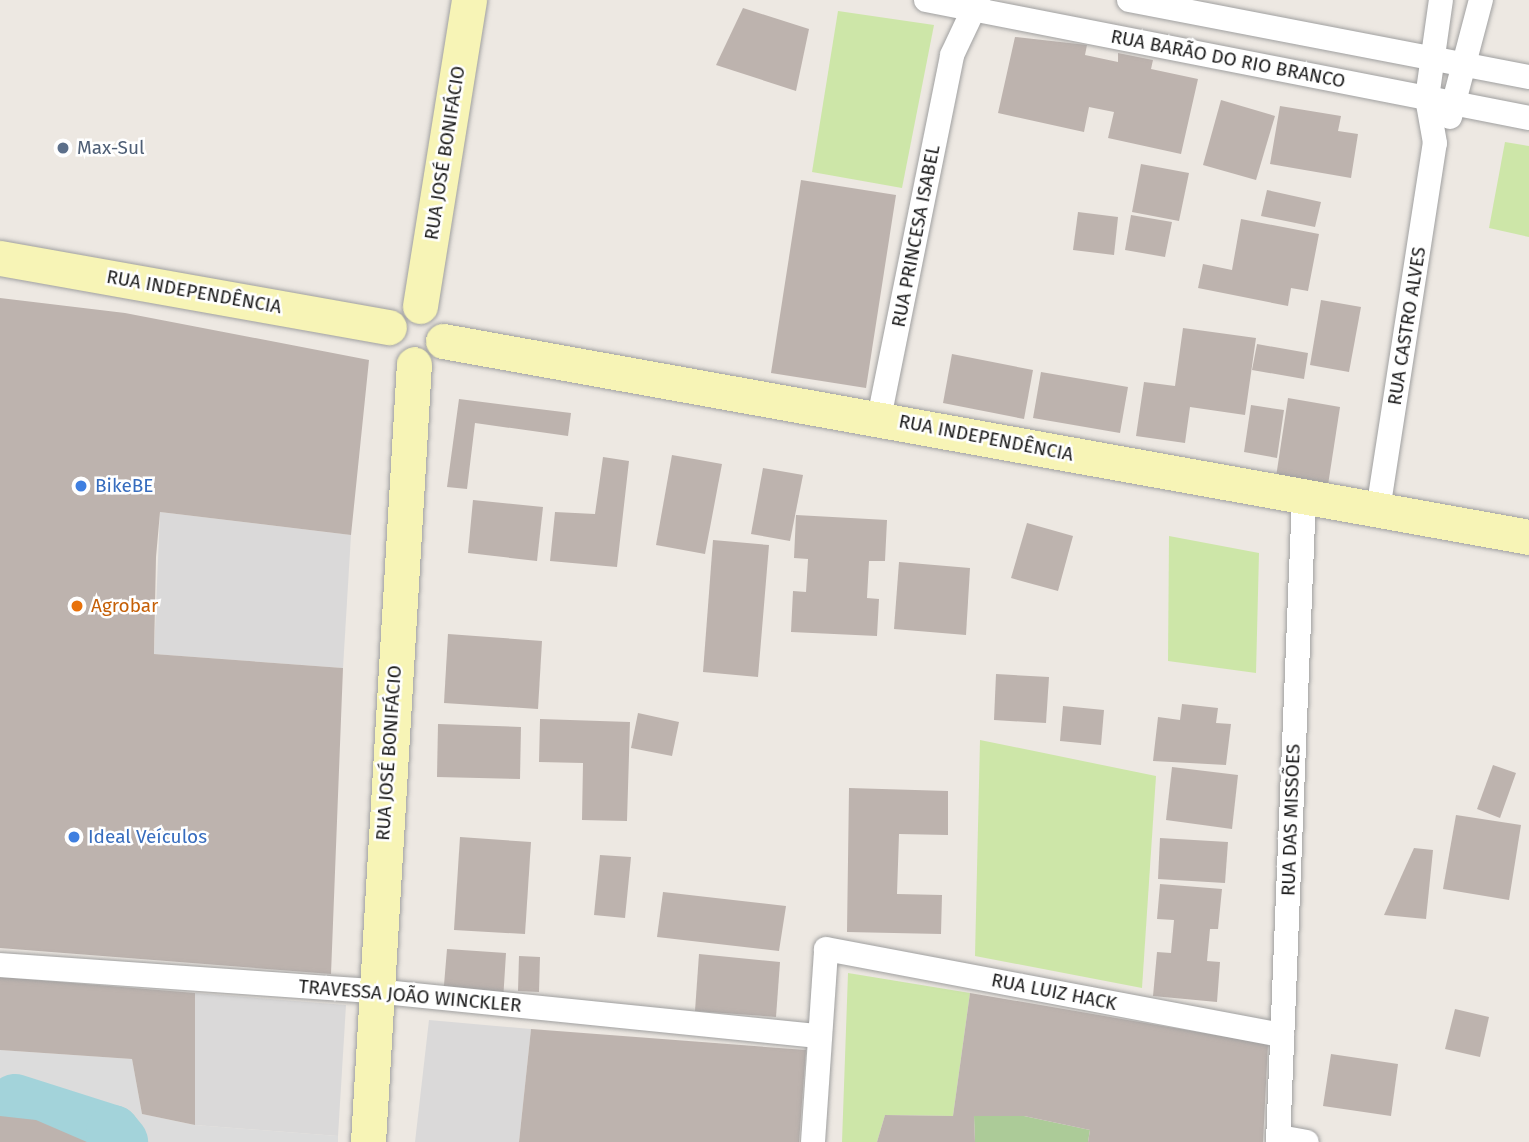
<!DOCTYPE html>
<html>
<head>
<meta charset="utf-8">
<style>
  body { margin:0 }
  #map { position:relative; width:1529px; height:1142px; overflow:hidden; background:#ede8e2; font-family:"Fira Sans",sans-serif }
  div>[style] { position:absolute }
  .residential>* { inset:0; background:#dad9d9 }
  .grass>* { inset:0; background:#cde6a8 }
  .forest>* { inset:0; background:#accb98 }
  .parking>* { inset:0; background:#dcdcdc }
  .river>* { height:54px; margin:-27px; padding:0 27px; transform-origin:27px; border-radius:27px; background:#a3d3da }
  .building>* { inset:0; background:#bdb3ae }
  .roads { filter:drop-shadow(0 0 2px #a0a0a0) drop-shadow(0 0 2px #a0a0a0) }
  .street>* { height:24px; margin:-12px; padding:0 12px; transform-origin:12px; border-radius:12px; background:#fff }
  .secondary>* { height:35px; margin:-17.5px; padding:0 17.5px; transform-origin:17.5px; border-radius:17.5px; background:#f7f4b6 }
  .dots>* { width:19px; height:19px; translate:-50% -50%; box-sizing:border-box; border:4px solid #fff; border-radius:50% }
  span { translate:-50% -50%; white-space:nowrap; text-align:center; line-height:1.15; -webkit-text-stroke:5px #fff; paint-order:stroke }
  .street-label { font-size:19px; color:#1c1c1c }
  .service-label { font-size:19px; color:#4e5e75 }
  .left { translate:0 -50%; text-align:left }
  .shop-label { font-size:19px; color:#366cbe }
  .food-label { font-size:19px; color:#c56008 }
</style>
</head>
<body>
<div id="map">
  <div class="residential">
    <div style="clip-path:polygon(160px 512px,351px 535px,343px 668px,154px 654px)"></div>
    <div style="clip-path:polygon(195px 993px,346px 1005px,338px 1136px,195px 1125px)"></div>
    <div style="clip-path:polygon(429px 1020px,531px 1029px,519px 1142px,415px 1142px)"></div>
  </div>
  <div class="grass">
    <div style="clip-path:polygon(838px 11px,934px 25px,902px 188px,812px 172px)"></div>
    <div style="clip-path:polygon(1505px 142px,1529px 146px,1529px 237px,1489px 228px)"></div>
    <div style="clip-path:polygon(1169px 536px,1259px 553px,1256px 673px,1168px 661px)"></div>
    <div style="clip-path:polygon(980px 740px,1156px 776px,1142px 988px,975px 956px)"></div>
    <div style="clip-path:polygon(848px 973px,970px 993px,953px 1116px,885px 1115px,877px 1142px,842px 1142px)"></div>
  </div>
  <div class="forest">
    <div style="clip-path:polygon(974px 1116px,1024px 1116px,1090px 1130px,1088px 1142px,975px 1142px)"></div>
  </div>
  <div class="parking">
    <div style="clip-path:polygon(0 1050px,132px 1059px,142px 1114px,195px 1125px,338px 1136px,338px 1142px,137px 1142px,104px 1109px,0 1096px)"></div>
  </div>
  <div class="river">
    <div style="left:15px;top:1101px;width:103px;rotate:17.6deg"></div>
    <div style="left:113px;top:1132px;width:13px;rotate:51deg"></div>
  </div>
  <div class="building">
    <div style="clip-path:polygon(743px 8px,809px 29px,796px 91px,716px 65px)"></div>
    <div style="clip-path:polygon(1015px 37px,1087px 45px,1085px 55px,1118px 62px,1118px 53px,1153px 60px,1151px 69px,1198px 79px,1181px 154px,1108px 138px,1114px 112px,1089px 107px,1084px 132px,998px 113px)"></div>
    <div style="clip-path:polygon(1221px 100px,1275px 116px,1256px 180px,1203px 165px)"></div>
    <div style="clip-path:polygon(1280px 106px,1341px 116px,1338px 131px,1358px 134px,1351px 178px,1270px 164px)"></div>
    <div style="clip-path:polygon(1141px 164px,1189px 173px,1179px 221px,1132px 212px)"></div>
    <div style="clip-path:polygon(801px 180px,896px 195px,866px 388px,771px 373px)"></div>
    <div style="clip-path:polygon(1267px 190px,1321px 202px,1315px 227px,1261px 216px)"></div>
    <div style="clip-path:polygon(1078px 212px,1118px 217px,1114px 255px,1073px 250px)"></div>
    <div style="clip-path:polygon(1131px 215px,1172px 222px,1165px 257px,1125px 250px)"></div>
    <div style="clip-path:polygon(1241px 219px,1319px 234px,1308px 291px,1291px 288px,1288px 306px,1198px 288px,1203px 264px,1232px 270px)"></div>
    <div style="clip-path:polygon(0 298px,125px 313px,369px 360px,351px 535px,160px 512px,156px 557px,154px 654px,343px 668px,331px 974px,0 948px)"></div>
    <div style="clip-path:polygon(1321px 300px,1361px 307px,1349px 372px,1310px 365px)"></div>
    <div style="clip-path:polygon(1183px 328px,1256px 338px,1245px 415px,1190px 407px,1185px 443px,1136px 436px,1144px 382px,1175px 386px)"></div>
    <div style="clip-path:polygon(1257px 344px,1308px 353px,1304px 379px,1252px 370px)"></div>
    <div style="clip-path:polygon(952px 354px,1033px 370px,1024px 419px,943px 403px)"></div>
    <div style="clip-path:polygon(1041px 372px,1128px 387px,1120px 433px,1033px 418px)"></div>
    <div style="clip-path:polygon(1288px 398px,1340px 407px,1326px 498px,1274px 490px)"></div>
    <div style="clip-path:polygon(459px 399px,571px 413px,568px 436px,475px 423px,467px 489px,447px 487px)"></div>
    <div style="clip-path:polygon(1251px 405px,1284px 410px,1277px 458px,1244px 452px)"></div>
    <div style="clip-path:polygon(672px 455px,722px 464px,705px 554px,656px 545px)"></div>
    <div style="clip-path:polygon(603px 457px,629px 461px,617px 567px,550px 561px,555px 512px,595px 514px)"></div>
    <div style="clip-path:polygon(763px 468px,803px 475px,790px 541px,751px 534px)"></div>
    <div style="clip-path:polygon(473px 500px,543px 507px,537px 561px,468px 553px)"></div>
    <div style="clip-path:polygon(796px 515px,887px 520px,885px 561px,869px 561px,867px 598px,879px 599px,877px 636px,791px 632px,793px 591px,806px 592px,808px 559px,794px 558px)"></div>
    <div style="clip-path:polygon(1027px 523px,1073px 536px,1058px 591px,1011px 578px)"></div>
    <div style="clip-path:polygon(713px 540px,769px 545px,758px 677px,703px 672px)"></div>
    <div style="clip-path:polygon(899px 562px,970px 568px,966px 635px,894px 629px)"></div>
    <div style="clip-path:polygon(448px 634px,542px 641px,538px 709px,444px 703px)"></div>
    <div style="clip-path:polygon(996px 674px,1049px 677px,1046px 723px,994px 720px)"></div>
    <div style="clip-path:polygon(1182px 704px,1218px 708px,1216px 723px,1231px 724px,1226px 765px,1153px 761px,1158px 717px,1180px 720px)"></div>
    <div style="clip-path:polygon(1063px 706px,1104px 710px,1101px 745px,1060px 741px)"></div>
    <div style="clip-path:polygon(638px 713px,679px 722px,672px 756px,631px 748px)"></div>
    <div style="clip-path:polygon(540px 719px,630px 722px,627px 821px,582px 820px,583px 763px,539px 762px)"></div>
    <div style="clip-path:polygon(438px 724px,521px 727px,520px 779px,437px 777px)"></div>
    <div style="clip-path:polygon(1493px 765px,1516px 773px,1500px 818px,1477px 809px)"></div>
    <div style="clip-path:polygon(1172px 767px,1238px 775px,1232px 829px,1166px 820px)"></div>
    <div style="clip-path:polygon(849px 788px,948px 791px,948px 835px,899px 834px,897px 894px,942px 895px,941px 934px,847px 932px)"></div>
    <div style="clip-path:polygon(1456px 815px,1521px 825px,1509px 900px,1443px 889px)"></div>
    <div style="clip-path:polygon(460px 837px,531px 842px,525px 934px,454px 930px)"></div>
    <div style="clip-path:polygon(1160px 838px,1228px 842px,1225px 883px,1158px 879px)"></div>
    <div style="clip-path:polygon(1414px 848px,1433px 850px,1426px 919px,1384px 915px)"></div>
    <div style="clip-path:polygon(600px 855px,631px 857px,625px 918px,594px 915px)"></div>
    <div style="clip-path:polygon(1160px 884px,1222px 889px,1218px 929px,1210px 929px,1207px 961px,1220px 962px,1217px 1002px,1153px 996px,1157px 952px,1171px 953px,1174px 920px,1157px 919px)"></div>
    <div style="clip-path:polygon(663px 892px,786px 906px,779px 951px,657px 937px)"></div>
    <div style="clip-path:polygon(447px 949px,506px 953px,503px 1001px,443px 997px)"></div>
    <div style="clip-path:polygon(699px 954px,780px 962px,776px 1017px,695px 1011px)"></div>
    <div style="clip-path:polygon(519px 956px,540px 957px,539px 992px,518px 991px)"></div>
    <div style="clip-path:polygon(0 977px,195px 993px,195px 1125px,142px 1114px,132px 1059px,0 1050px)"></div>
    <div style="clip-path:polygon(970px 993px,1268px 1044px,1263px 1142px,1088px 1142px,1090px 1130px,1024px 1116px,974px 1116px,975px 1142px,877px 1142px,885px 1115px,953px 1116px)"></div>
    <div style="clip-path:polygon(1455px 1009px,1489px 1017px,1480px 1057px,1445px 1049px)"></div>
    <div style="clip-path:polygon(531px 1029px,806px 1050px,799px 1142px,519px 1142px)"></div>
    <div style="clip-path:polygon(1331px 1054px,1398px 1064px,1391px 1116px,1323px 1106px)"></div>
    <div style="clip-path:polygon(0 1116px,36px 1120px,87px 1142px,0 1142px)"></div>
  </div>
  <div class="roads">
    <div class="street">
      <div style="left:926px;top:0;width:614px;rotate:11.07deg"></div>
      <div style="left:1129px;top:0;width:407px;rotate:10.9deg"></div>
      <div style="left:1450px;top:117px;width:121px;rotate:-75.2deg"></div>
      <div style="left:879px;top:418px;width:370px;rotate:-78.6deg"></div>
      <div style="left:952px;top:55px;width:61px;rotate:-64.7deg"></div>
      <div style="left:1378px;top:510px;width:371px;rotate:-81.2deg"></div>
      <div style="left:1435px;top:143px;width:46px;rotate:-100.1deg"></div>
      <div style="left:1427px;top:98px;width:99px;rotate:-81.9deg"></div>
      <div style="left:0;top:965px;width:375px;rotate:4deg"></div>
      <div style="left:374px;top:991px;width:447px;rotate:5.8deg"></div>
      <div style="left:1279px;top:1137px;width:28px;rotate:10deg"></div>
      <div style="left:813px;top:1142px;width:193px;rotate:-86.1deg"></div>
      <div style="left:826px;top:949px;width:464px;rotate:10.7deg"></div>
      <div style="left:1278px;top:1142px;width:645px;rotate:-87.69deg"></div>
    </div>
    <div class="secondary">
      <div style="left:0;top:258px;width:395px;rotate:10.1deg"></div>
      <div style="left:420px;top:306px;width:310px;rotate:-80.9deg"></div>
      <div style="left:443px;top:341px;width:1104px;rotate:10.23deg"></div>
      <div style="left:368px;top:1142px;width:779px;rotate:-86.62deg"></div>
    </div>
  </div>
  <div class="dots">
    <div style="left:63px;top:148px;background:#5c6f8a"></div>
    <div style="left:81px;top:486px;background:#3f7fe0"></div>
    <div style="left:77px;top:606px;background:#e8710a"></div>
    <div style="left:74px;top:837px;background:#3f7fe0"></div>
  </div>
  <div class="street-label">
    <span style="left:1228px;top:59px;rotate:11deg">RUA BARÃO DO RIO BRANCO</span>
    <span style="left:445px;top:153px;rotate:-81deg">RUA JOSÉ BONIFÁCIO</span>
    <span style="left:916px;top:236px;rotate:-79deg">RUA PRINCESA ISABEL</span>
    <span style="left:194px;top:292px;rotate:10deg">RUA INDEPENDÊNCIA</span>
    <span style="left:1407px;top:326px;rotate:-81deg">RUA CASTRO ALVES</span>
    <span style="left:986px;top:438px;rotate:11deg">RUA INDEPENDÊNCIA</span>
    <span style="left:389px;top:753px;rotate:-86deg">RUA JOSÉ BONIFÁCIO</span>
    <span style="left:1291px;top:820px;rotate:-88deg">RUA DAS MISSÕES</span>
    <span style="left:1054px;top:992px;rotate:11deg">RUA LUIZ HACK</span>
    <span style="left:410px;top:996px;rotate:5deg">TRAVESSA JOÃO WINCKLER</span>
  </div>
  <div class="service-label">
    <span class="left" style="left:77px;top:148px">Max-Sul</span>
  </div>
  <div class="shop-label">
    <span class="left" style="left:95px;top:486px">BikeBE</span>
    <span class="left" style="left:88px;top:837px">Ideal Veículos</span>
  </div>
  <div class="food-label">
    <span class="left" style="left:91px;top:606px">Agrobar</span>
  </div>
</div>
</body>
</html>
